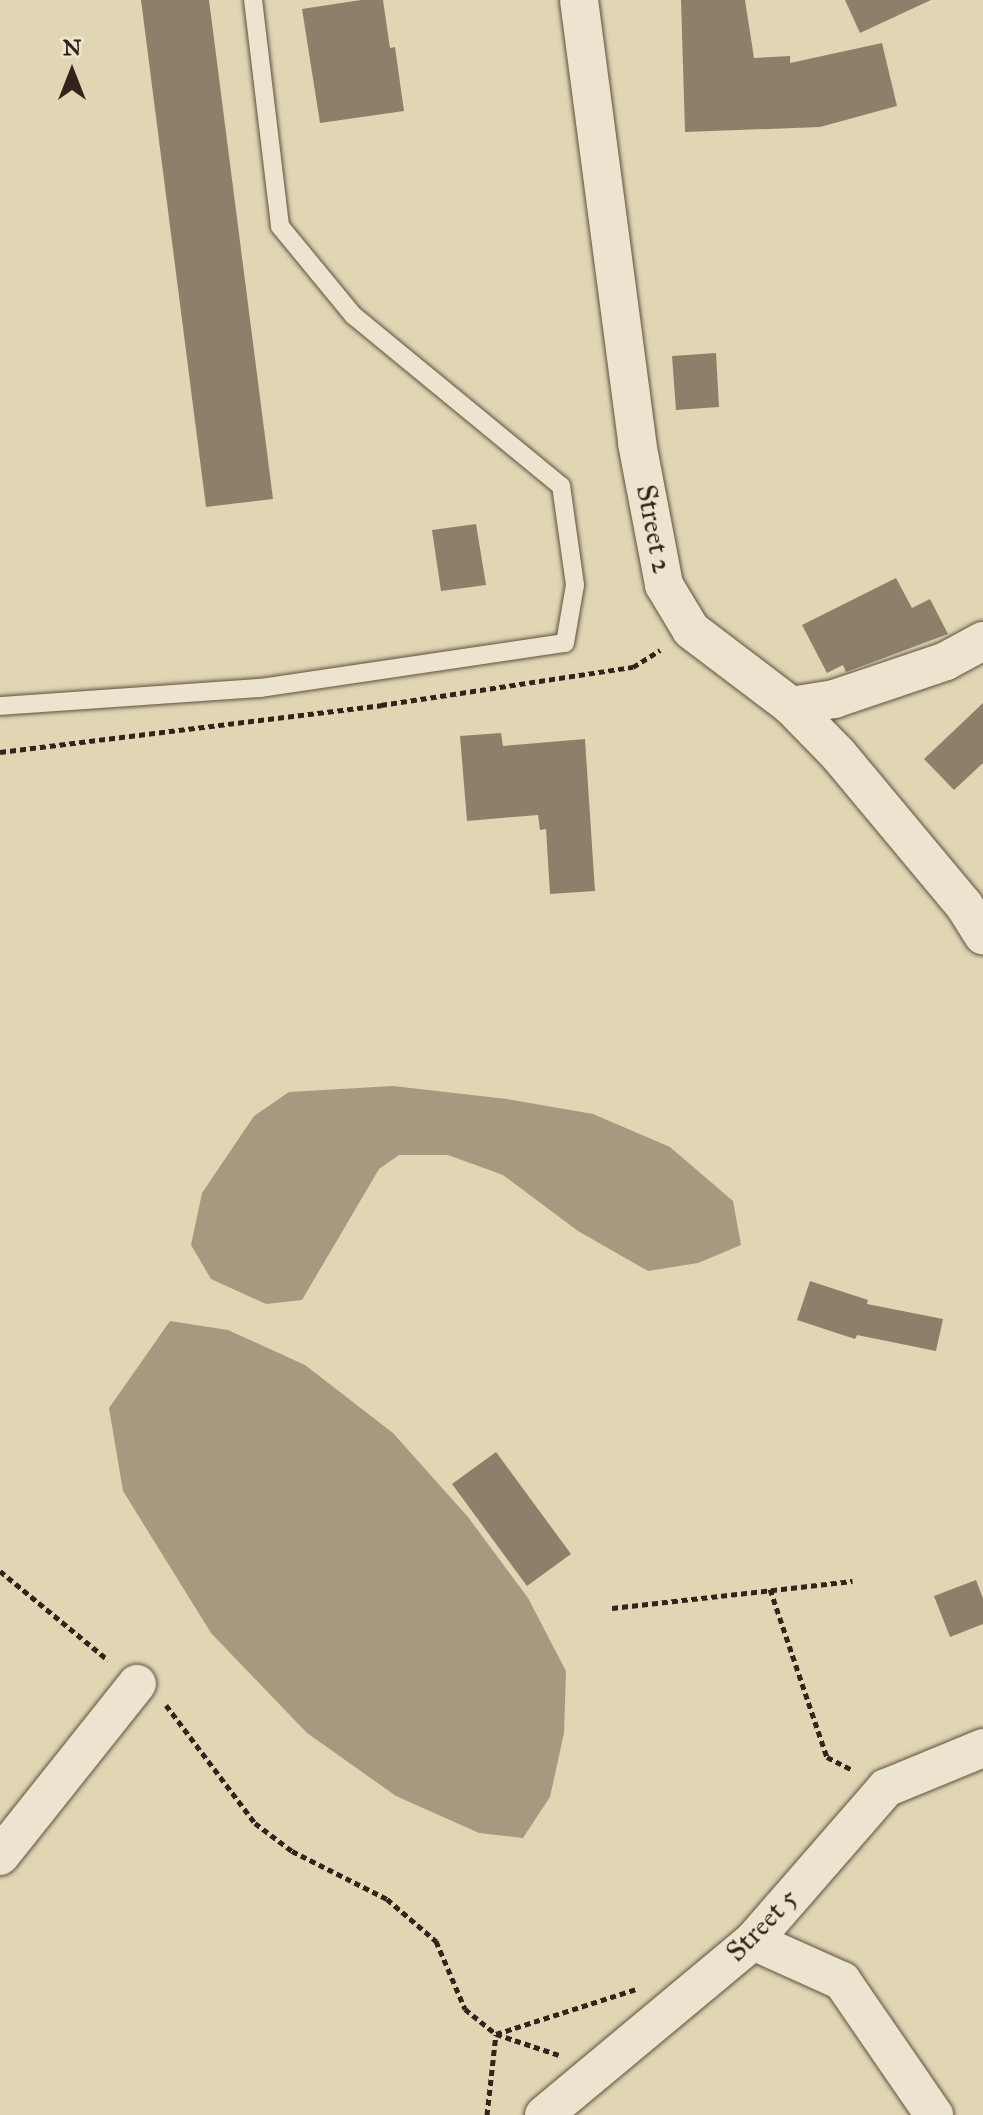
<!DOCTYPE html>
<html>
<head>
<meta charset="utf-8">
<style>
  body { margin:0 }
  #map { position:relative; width:983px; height:2115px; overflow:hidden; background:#e1d6b3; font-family:"IM FELL Great Primer",serif }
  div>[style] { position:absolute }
  .water>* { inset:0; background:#a6997f }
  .building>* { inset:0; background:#8d806a }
  .path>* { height:5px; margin-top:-2.5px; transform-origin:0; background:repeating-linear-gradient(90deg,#32231b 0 6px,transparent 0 10px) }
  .roads { filter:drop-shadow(0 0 2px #5e5041) drop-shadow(0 0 2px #5e5041) }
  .service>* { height:18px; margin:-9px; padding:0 9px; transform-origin:9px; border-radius:9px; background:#ece4ce }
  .minor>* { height:38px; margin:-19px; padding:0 19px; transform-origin:19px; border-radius:19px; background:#ece4ce }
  span { translate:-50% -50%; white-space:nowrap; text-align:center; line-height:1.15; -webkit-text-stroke:7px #ece4ce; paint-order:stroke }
  .street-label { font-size:28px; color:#32231b }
  .north { position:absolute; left:32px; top:32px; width:80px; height:80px; -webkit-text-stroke:6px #ece4ce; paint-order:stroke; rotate:0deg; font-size:22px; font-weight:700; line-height:32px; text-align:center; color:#32231b }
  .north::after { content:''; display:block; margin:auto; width:28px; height:36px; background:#32231b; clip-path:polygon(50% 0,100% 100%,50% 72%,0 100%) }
</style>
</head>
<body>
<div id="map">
  <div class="water">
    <div style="clip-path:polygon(393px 1086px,507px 1099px,593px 1114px,670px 1147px,733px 1201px,741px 1245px,698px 1263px,648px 1271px,578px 1231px,503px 1175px,448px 1155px,399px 1155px,379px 1169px,302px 1300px,266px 1304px,211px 1279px,191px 1245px,202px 1193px,254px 1116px,289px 1092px)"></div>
    <div style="clip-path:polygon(170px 1321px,228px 1330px,305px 1365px,393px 1433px,468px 1517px,528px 1598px,566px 1671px,564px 1733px,550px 1797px,523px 1838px,479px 1833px,396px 1796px,307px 1733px,211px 1633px,123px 1491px,109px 1408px)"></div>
  </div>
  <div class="building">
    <div style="clip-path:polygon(141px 0,209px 0,273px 499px,206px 507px)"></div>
    <div style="clip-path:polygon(361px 0,383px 0,390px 48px,395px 47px,404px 111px,320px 123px,302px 9px)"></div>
    <div style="clip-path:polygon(681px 0,745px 0,754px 58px,790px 56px,790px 63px,882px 43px,897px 106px,820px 127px,685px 132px)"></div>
    <div style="clip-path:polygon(845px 0,931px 0,860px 33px)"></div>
    <div style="clip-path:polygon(716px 353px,719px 407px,676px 410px,672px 356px)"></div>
    <div style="clip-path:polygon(476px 524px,486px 585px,441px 591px,432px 530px)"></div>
    <div style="clip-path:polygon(896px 578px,912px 608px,930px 599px,948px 634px,846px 672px,843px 665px,827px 673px,802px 625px)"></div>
    <div style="clip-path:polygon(983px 703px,983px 763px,954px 790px,924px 759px)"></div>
    <div style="clip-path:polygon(501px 733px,503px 746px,585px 739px,595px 891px,550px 894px,546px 829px,540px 830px,538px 815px,467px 821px,460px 736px)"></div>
    <div style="clip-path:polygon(810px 1281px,868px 1300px,867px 1304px,943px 1319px,936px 1351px,857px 1335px,855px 1339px,797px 1320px)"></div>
    <div style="clip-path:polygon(496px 1452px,571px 1554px,527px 1586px,452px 1484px)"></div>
    <div style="clip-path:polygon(976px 1580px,983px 1598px,983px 1624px,950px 1637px,934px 1596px)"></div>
  </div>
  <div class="path">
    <div style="left:0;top:752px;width:384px;rotate:-7deg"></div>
    <div style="left:381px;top:705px;width:255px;rotate:-8.6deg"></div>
    <div style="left:633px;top:667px;width:32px;rotate:-32deg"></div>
    <div style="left:0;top:1571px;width:140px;rotate:39.5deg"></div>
    <div style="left:770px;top:1589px;width:177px;rotate:71.3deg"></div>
    <div style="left:827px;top:1757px;width:30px;rotate:27deg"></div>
    <div style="left:612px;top:1608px;width:242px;rotate:-6.4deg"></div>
    <div style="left:166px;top:1705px;width:148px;rotate:53deg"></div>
    <div style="left:255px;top:1823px;width:46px;rotate:37.1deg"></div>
    <div style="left:292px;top:1851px;width:106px;rotate:26.8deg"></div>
    <div style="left:387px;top:1899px;width:65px;rotate:40.6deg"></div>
    <div style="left:436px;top:1941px;width:74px;rotate:66.9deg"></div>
    <div style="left:465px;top:2009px;width:40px;rotate:39deg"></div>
    <div style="left:496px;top:2034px;width:147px;rotate:-17.8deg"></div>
    <div style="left:487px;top:2115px;width:81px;rotate:-83.7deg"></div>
    <div style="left:496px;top:2034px;width:66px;rotate:18.4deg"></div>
  </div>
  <div class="roads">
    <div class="service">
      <div style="left:0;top:706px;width:261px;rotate:-4deg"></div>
      <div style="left:260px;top:688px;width:308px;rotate:-8.4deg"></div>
      <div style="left:565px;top:643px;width:59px;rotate:-80.2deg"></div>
      <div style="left:575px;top:585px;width:100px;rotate:-98deg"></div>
      <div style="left:561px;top:486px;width:269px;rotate:-140.6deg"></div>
      <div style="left:353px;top:315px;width:115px;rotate:-129.4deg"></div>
      <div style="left:280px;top:226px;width:228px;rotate:-96.8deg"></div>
    </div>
    <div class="minor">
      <div style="left:579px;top:0;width:447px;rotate:82.5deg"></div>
      <div style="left:637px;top:443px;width:145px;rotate:79.2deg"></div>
      <div style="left:664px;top:585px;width:52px;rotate:59deg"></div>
      <div style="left:691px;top:630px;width:126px;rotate:37.2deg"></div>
      <div style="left:791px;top:706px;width:67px;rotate:45.6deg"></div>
      <div style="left:838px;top:754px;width:197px;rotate:50.2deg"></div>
      <div style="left:964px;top:905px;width:36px;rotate:58deg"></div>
      <div style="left:791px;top:706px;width:44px;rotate:-9.2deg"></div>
      <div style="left:834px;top:699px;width:118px;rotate:-18.7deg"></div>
      <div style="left:946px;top:661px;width:42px;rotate:-28.4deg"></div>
      <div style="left:0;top:1856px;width:220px;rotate:-51.5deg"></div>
      <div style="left:753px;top:1941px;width:98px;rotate:24.2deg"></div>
      <div style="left:842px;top:1981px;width:163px;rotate:55.5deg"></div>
      <div style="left:544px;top:2115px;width:272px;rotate:-39.8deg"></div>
      <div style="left:753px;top:1941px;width:203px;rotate:-49deg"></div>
      <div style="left:886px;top:1788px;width:105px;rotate:-22.4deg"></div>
    </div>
  </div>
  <div class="street-label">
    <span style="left:654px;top:529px;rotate:79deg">Street 2</span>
    <span style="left:762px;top:1925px;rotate:-46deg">Street 5</span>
  </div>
  <div class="north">N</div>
</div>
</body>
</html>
